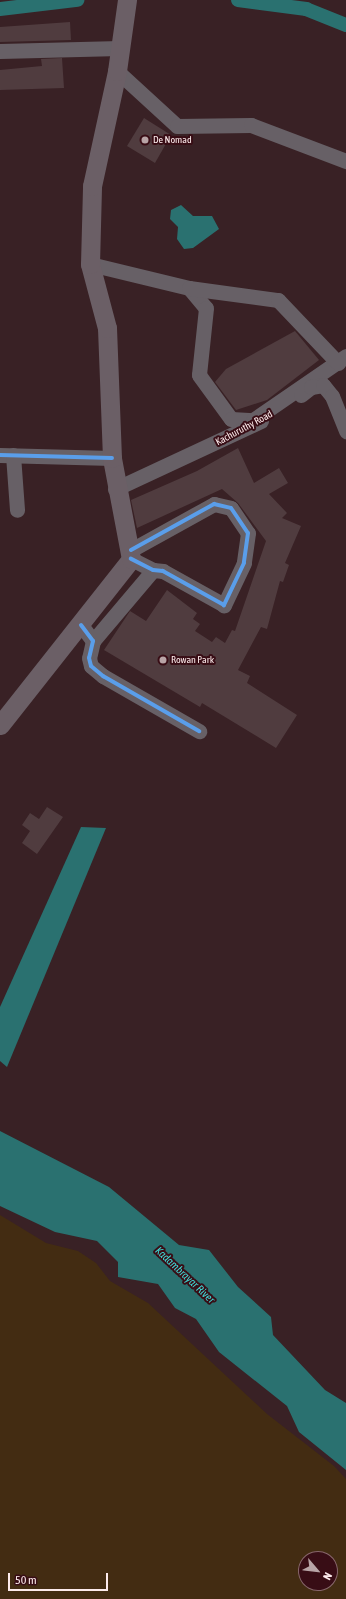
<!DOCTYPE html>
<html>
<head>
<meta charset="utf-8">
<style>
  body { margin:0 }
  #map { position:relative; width:346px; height:1599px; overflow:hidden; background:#392125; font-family:"Asap Condensed",sans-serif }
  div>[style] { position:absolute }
  .green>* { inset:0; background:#432c12 }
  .water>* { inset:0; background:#2a7170 }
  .canal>* { height:14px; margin:-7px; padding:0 7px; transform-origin:7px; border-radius:7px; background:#2a7170 }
  .building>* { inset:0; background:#503c3f }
  .minor>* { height:15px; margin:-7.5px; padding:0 7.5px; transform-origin:7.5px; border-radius:7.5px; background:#676066 }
  .major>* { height:19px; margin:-9.5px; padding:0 9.5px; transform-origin:9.5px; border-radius:9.5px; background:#6b5f66 }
  .cycleway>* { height:4px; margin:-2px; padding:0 2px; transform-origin:2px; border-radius:2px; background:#5a9eea }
  .dots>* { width:11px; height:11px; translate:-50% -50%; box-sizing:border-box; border:2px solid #380d15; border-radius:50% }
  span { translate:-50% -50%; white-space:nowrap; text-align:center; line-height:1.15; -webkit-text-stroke:4px #380d15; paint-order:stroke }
  .poi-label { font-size:10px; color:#fdebec }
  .left { translate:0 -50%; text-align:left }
  .street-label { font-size:10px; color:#fdebec }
  .water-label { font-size:11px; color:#3fdbd7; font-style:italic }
  .north { position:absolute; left:298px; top:1551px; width:40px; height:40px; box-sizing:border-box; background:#380d15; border:1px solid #87666b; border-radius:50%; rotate:118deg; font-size:11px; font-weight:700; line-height:16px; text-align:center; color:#fdebec }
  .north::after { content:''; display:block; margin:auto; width:14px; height:18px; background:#b8a4a6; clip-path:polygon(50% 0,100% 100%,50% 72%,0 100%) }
  .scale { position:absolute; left:8px; top:1573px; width:100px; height:18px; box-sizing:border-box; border:2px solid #fdebec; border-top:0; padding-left:5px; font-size:12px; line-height:14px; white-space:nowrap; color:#fdebec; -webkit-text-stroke:3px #380d15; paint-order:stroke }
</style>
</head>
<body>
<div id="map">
  <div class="green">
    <div style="clip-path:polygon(evenodd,0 1215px,46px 1243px,78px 1251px,96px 1263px,110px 1281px,148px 1303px,267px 1414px,334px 1466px,346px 1479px,346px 1599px,0 1599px,0 1215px,306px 1559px,330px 1559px,330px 1583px,306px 1583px,306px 1559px)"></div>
  </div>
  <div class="water">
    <div style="clip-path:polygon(181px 205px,193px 216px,212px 216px,219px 229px,193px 248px,184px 249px,177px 239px,178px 227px,170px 219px,171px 210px)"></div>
    <div style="clip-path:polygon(81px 827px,106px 828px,7px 1067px,0 1061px,0 1007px)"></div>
    <div style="clip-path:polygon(0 1131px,109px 1187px,179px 1245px,209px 1250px,238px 1287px,271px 1317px,273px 1335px,325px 1390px,346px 1403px,346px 1470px,299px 1432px,287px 1406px,219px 1352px,196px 1319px,175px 1308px,158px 1284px,118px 1277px,118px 1262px,97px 1241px,55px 1232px,0 1206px)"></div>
  </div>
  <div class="canal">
    <div style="left:238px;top:0;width:69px;rotate:7.5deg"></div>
    <div style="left:306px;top:9px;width:43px;rotate:21.8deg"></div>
    <div style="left:0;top:9px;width:78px;rotate:-6.7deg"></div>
  </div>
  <div class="building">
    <div style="clip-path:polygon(70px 22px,71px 40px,0 42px,0 27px)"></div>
    <div style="clip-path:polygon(62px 58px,64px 88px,0 90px,0 70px,42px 66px,41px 59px)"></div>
    <div style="clip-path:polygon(144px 118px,171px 135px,155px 163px,127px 146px)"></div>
    <div style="clip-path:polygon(295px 331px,319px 360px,267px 400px,236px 410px,215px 382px,226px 369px)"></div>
    <div style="clip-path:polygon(238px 448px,254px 483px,279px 468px,288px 483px,269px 494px,287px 513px,282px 518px,301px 526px,285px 563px,289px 565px,283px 582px,280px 581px,267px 629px,261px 627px,238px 670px,250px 676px,247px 683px,297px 715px,276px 748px,202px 703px,200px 707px,104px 650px,130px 611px,146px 621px,167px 590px,197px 613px,193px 619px,200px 624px,195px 631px,212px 642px,216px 637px,225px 643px,232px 630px,235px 631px,266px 541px,238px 503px,222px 489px,137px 528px,131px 500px,197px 471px)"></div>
    <div style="clip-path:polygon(47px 807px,63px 817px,37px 854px,22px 843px,30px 831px,22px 825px,30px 813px,39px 819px)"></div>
  </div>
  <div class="minor">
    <div style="left:0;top:51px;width:120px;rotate:-1.4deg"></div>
    <div style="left:117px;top:71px;width:81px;rotate:42.5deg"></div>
    <div style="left:177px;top:126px;width:74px;rotate:-0.8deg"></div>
    <div style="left:251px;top:125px;width:102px;rotate:20.8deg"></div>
    <div style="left:90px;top:264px;width:102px;rotate:13.6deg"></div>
    <div style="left:189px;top:288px;width:26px;rotate:50deg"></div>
    <div style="left:206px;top:308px;width:67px;rotate:96deg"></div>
    <div style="left:199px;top:375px;width:54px;rotate:54deg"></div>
    <div style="left:231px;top:419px;width:22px;rotate:3deg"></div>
    <div style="left:253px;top:420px;width:113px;rotate:-34.5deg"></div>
    <div style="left:189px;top:288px;width:90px;rotate:7.7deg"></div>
    <div style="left:278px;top:300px;width:87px;rotate:46.4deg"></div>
    <div style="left:301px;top:395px;width:13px;rotate:-39deg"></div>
    <div style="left:311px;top:387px;width:12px;rotate:-9deg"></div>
    <div style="left:323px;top:385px;width:14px;rotate:51deg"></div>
    <div style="left:332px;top:396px;width:38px;rotate:68deg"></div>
    <div style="left:0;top:455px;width:112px;rotate:1.5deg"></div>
    <div style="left:13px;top:455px;width:55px;rotate:85.8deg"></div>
    <div style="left:115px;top:489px;width:161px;rotate:-25deg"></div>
    <div style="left:131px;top:550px;width:95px;rotate:-29deg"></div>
    <div style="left:214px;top:504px;width:17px;rotate:13deg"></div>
    <div style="left:231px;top:508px;width:30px;rotate:56deg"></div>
    <div style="left:248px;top:533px;width:30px;rotate:98deg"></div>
    <div style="left:244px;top:563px;width:47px;rotate:115.5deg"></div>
    <div style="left:224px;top:605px;width:70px;rotate:-150.9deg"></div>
    <div style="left:163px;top:571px;width:10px;rotate:-174deg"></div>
    <div style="left:153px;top:570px;width:25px;rotate:-153deg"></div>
    <div style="left:81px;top:625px;width:20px;rotate:53deg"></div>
    <div style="left:93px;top:641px;width:17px;rotate:103deg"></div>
    <div style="left:89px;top:658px;width:8px;rotate:76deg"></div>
    <div style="left:91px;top:666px;width:16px;rotate:40deg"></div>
    <div style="left:103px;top:676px;width:111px;rotate:29.8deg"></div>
    <div style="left:93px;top:641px;width:93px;rotate:-49.8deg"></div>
  </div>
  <div class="major">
    <div style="left:0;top:725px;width:211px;rotate:-51.7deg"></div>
    <div style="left:131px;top:559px;width:103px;rotate:-100.7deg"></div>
    <div style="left:112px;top:458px;width:130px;rotate:-92.2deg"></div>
    <div style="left:107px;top:328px;width:66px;rotate:-104.9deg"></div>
    <div style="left:90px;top:264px;width:78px;rotate:-88.5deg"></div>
    <div style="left:92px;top:186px;width:118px;rotate:-77.7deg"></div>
    <div style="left:117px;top:71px;width:72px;rotate:-82deg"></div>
  </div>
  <div class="cycleway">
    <div style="left:0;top:455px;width:112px;rotate:1.5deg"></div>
    <div style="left:131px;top:550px;width:95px;rotate:-29deg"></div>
    <div style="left:214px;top:504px;width:17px;rotate:13deg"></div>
    <div style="left:231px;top:508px;width:30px;rotate:56deg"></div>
    <div style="left:248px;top:533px;width:30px;rotate:98deg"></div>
    <div style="left:244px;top:563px;width:47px;rotate:115.5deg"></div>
    <div style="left:224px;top:605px;width:70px;rotate:-150.9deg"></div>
    <div style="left:163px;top:571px;width:10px;rotate:-174deg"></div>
    <div style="left:153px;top:570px;width:25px;rotate:-153deg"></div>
    <div style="left:81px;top:625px;width:20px;rotate:53deg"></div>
    <div style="left:93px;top:641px;width:17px;rotate:103deg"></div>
    <div style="left:89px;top:658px;width:8px;rotate:76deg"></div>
    <div style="left:91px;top:666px;width:16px;rotate:40deg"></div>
    <div style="left:103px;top:676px;width:111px;rotate:29.8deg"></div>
  </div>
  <div class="dots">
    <div style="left:145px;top:140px;background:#b8a4a6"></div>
    <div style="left:163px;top:660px;background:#b8a4a6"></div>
  </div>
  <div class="poi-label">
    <span class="left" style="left:153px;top:140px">De Nomad</span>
    <span class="left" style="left:171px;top:660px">Rowan Park</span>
  </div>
  <div class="street-label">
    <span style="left:244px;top:428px;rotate:-28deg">Kachuruthy Road</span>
  </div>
  <div class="water-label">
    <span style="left:185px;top:1275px;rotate:43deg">Kadambrayar River</span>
  </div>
  <div class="north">N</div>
  <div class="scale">50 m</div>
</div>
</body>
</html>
